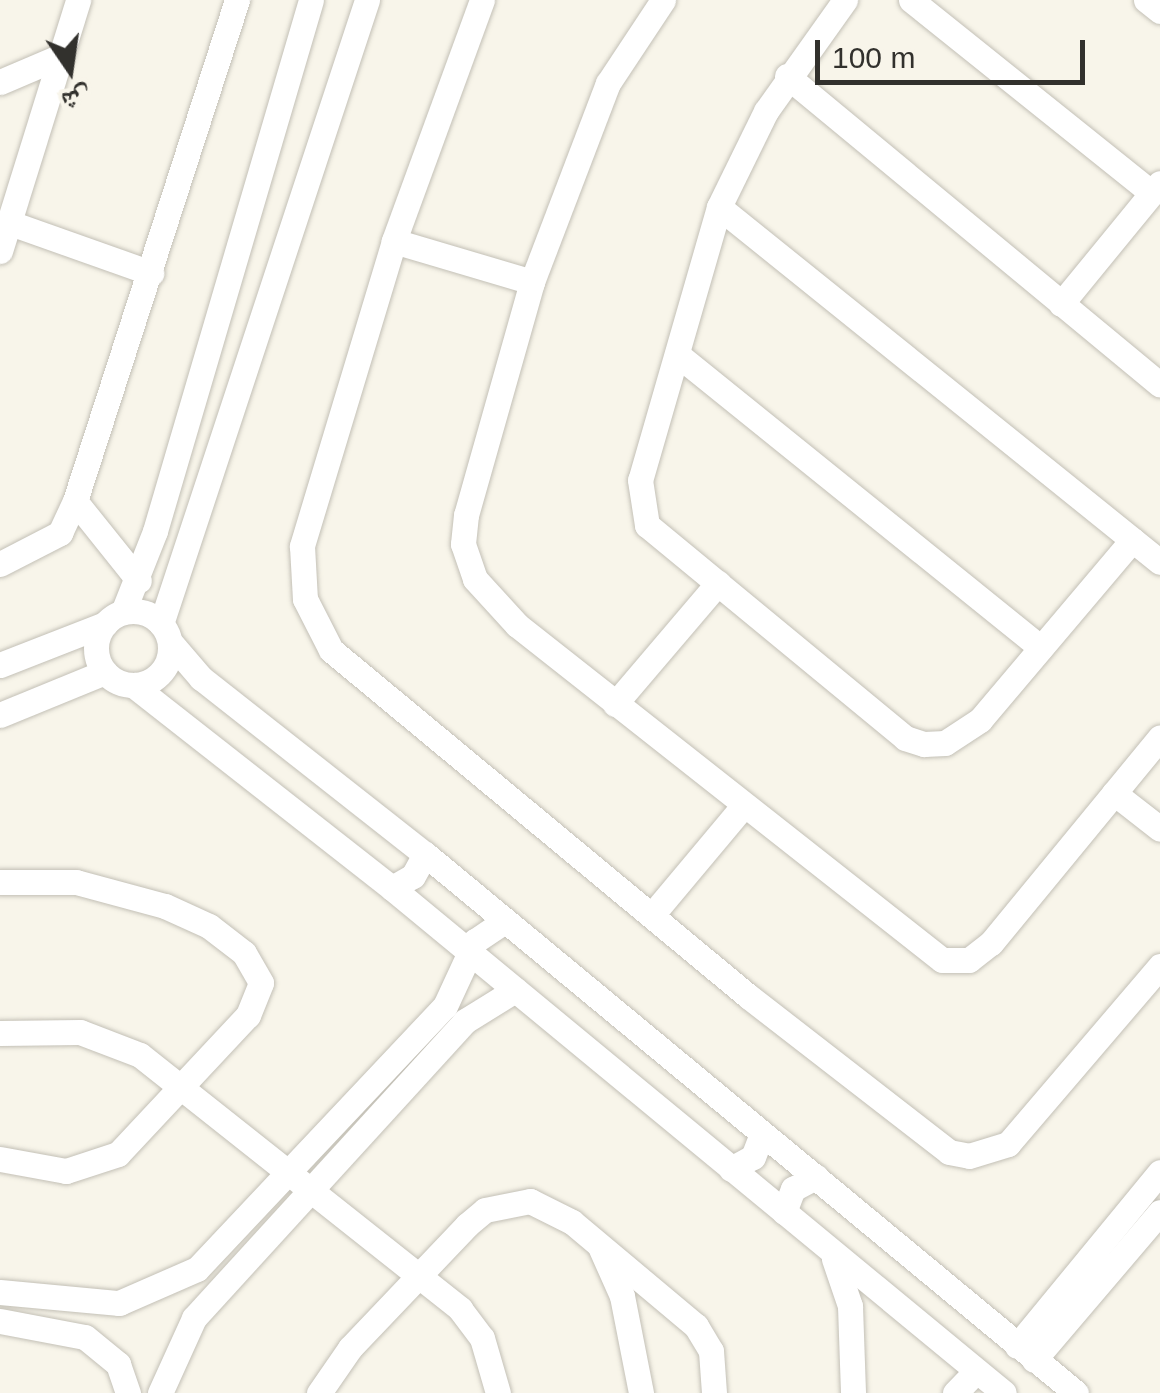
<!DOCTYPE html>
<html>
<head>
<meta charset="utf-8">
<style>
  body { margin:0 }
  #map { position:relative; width:1160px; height:1393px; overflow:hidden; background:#f8f5ea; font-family:Helvetica,"Noto Naskh Arabic",sans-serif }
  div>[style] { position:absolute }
  .roads { filter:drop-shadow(0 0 2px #c3c0b6) drop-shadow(0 0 2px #c3c0b6) }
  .minor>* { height:25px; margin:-12.5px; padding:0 12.5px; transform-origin:12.5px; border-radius:12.5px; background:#fff }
  .minor>.ring { margin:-12.5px; padding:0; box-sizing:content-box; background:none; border:25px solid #fff; border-radius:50% }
  span { translate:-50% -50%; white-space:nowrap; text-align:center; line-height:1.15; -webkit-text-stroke:9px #f8f5ea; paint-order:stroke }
  .north { position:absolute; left:20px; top:20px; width:100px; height:100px; -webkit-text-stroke:8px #f8f5ea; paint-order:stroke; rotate:167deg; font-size:28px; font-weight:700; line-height:40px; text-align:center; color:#32312d }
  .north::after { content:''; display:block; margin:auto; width:35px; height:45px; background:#32312d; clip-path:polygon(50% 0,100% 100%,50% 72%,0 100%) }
  .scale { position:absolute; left:815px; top:40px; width:270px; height:45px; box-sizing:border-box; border:5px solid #32312d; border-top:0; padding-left:12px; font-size:30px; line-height:35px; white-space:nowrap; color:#32312d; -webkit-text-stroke:8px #f8f5ea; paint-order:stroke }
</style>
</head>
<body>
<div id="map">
  <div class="roads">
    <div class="minor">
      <div style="left:482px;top:0;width:257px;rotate:110.1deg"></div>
      <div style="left:394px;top:241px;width:319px;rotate:106.8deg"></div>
      <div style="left:302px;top:546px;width:53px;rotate:86.8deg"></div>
      <div style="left:305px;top:599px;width:57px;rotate:63deg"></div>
      <div style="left:331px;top:650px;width:542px;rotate:39.68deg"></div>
      <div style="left:748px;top:996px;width:254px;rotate:37.8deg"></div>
      <div style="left:949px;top:1152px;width:20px;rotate:11deg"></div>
      <div style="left:969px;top:1156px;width:41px;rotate:-17.1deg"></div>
      <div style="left:1008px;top:1144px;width:234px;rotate:-49.5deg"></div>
      <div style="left:663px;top:0;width:100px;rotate:123.5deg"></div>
      <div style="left:608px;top:83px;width:213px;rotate:110.9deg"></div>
      <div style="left:532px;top:282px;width:242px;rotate:105.8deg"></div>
      <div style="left:466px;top:515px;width:29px;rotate:96deg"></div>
      <div style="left:463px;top:544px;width:37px;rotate:71deg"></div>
      <div style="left:475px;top:579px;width:62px;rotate:47.6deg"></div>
      <div style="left:517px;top:625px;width:541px;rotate:38.25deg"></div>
      <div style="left:942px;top:960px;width:27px"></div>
      <div style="left:969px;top:960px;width:28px;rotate:-38deg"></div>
      <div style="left:991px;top:943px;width:266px;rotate:-50.6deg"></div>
      <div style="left:845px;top:0;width:136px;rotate:125.4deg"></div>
      <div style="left:766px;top:111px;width:107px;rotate:116.1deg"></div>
      <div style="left:719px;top:207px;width:284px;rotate:106.1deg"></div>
      <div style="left:640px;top:480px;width:46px;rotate:81.2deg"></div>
      <div style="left:647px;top:525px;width:335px;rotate:39.5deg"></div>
      <div style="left:905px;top:738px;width:20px;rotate:18deg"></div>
      <div style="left:924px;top:744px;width:21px;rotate:-3deg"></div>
      <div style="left:945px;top:743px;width:42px;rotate:-33.3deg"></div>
      <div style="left:980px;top:720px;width:236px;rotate:-49.8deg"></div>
      <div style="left:911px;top:0;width:309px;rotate:38.7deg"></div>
      <div style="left:1146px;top:0;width:18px;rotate:38deg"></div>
      <div style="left:787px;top:76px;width:484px;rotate:39.6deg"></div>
      <div style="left:0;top:82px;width:66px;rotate:-23.1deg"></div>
      <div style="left:719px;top:207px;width:566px;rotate:38.83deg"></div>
      <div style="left:10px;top:223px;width:150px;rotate:19.5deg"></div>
      <div style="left:394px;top:241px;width:144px;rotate:16.5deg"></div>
      <div style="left:0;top:251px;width:263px;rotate:-72.7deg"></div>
      <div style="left:1061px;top:304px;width:156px;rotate:-50.7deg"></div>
      <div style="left:678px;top:355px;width:466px;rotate:38.9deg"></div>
      <div style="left:75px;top:501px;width:102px;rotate:51.3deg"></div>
      <div style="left:0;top:564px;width:68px;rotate:-27.3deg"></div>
      <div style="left:60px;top:533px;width:35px;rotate:-65deg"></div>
      <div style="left:75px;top:501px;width:527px;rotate:-72.08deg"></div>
      <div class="ring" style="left:96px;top:611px;width:49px;height:49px"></div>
      <div style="left:123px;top:612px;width:87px;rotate:-68.4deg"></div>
      <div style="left:155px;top:531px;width:553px;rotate:-73.63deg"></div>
      <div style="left:161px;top:624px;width:657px;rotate:-71.73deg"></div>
      <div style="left:170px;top:642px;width:48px;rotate:49.3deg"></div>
      <div style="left:201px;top:678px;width:285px;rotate:38.2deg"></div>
      <div style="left:425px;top:854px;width:845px;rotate:39.62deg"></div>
      <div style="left:0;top:665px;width:113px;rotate:-21.3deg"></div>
      <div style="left:133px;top:685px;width:329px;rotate:38.1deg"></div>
      <div style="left:392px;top:888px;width:793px;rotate:39.53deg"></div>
      <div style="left:615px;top:704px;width:159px;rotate:-49.6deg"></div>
      <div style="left:0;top:715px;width:113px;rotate:-22.3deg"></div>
      <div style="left:1114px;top:793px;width:58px;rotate:38deg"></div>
      <div style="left:0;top:882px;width:76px"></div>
      <div style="left:76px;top:882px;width:92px;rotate:15.1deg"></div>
      <div style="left:165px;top:906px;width:48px;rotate:24.4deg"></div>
      <div style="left:209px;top:926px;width:44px;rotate:37.6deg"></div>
      <div style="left:244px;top:953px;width:34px;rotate:60deg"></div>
      <div style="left:261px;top:983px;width:35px;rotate:112deg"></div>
      <div style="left:248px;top:1015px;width:190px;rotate:133.1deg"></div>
      <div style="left:118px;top:1154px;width:55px;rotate:161.9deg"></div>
      <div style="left:66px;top:1171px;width:67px;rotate:-169.7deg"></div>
      <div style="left:392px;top:888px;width:24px;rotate:-30deg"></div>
      <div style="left:413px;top:876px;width:25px;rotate:-61deg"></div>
      <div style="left:652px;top:915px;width:143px;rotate:-50.1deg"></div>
      <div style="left:0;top:1033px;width:80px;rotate:-0.7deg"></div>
      <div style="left:80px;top:1032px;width:64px;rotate:21deg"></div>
      <div style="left:140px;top:1055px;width:409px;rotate:38.4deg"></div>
      <div style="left:460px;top:1309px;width:36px;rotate:53deg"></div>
      <div style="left:482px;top:1338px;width:57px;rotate:73.8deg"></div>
      <div style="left:731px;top:1169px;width:25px;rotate:-29deg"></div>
      <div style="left:753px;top:1157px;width:25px;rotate:-69deg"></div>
      <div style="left:784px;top:1212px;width:25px;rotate:-69deg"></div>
      <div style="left:793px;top:1189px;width:26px;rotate:-28deg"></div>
      <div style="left:601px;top:1249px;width:51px;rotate:65.9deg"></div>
      <div style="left:622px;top:1296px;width:99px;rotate:78.9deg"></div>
      <div style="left:834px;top:1259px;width:50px;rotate:71.2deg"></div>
      <div style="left:850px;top:1306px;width:87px;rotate:88deg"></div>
      <div style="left:0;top:1292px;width:120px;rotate:5.3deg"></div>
      <div style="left:119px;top:1303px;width:85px;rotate:-23.6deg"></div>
      <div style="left:197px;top:1269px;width:361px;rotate:-46.7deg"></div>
      <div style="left:445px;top:1006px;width:72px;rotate:-65.2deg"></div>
      <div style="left:475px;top:941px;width:36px;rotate:-34deg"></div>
      <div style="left:0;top:1321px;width:86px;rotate:10.7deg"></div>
      <div style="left:85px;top:1337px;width:43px;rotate:39.3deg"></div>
      <div style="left:118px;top:1364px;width:31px;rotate:71deg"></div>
      <div style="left:1017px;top:1346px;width:225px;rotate:-50.6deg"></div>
      <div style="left:1034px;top:1360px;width:194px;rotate:-49.6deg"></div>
      <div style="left:160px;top:1393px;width:82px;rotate:-65.6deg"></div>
      <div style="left:194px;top:1318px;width:402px;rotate:-47.6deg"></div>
      <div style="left:465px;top:1021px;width:59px;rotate:-31.8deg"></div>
      <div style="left:319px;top:1393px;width:55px;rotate:-55.4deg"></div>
      <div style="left:350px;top:1348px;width:170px;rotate:-46.4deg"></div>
      <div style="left:467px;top:1225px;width:23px;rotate:-40deg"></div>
      <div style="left:485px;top:1210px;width:46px;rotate:-11.3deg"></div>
      <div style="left:530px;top:1201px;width:47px;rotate:26.6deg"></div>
      <div style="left:572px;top:1222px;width:162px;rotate:40deg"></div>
      <div style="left:696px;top:1326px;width:29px;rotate:59deg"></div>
      <div style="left:711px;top:1351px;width:42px;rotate:85.9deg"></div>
      <div style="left:955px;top:1393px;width:30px;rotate:-46deg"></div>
    </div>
  </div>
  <div class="north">ش</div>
  <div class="scale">100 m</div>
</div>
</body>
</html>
